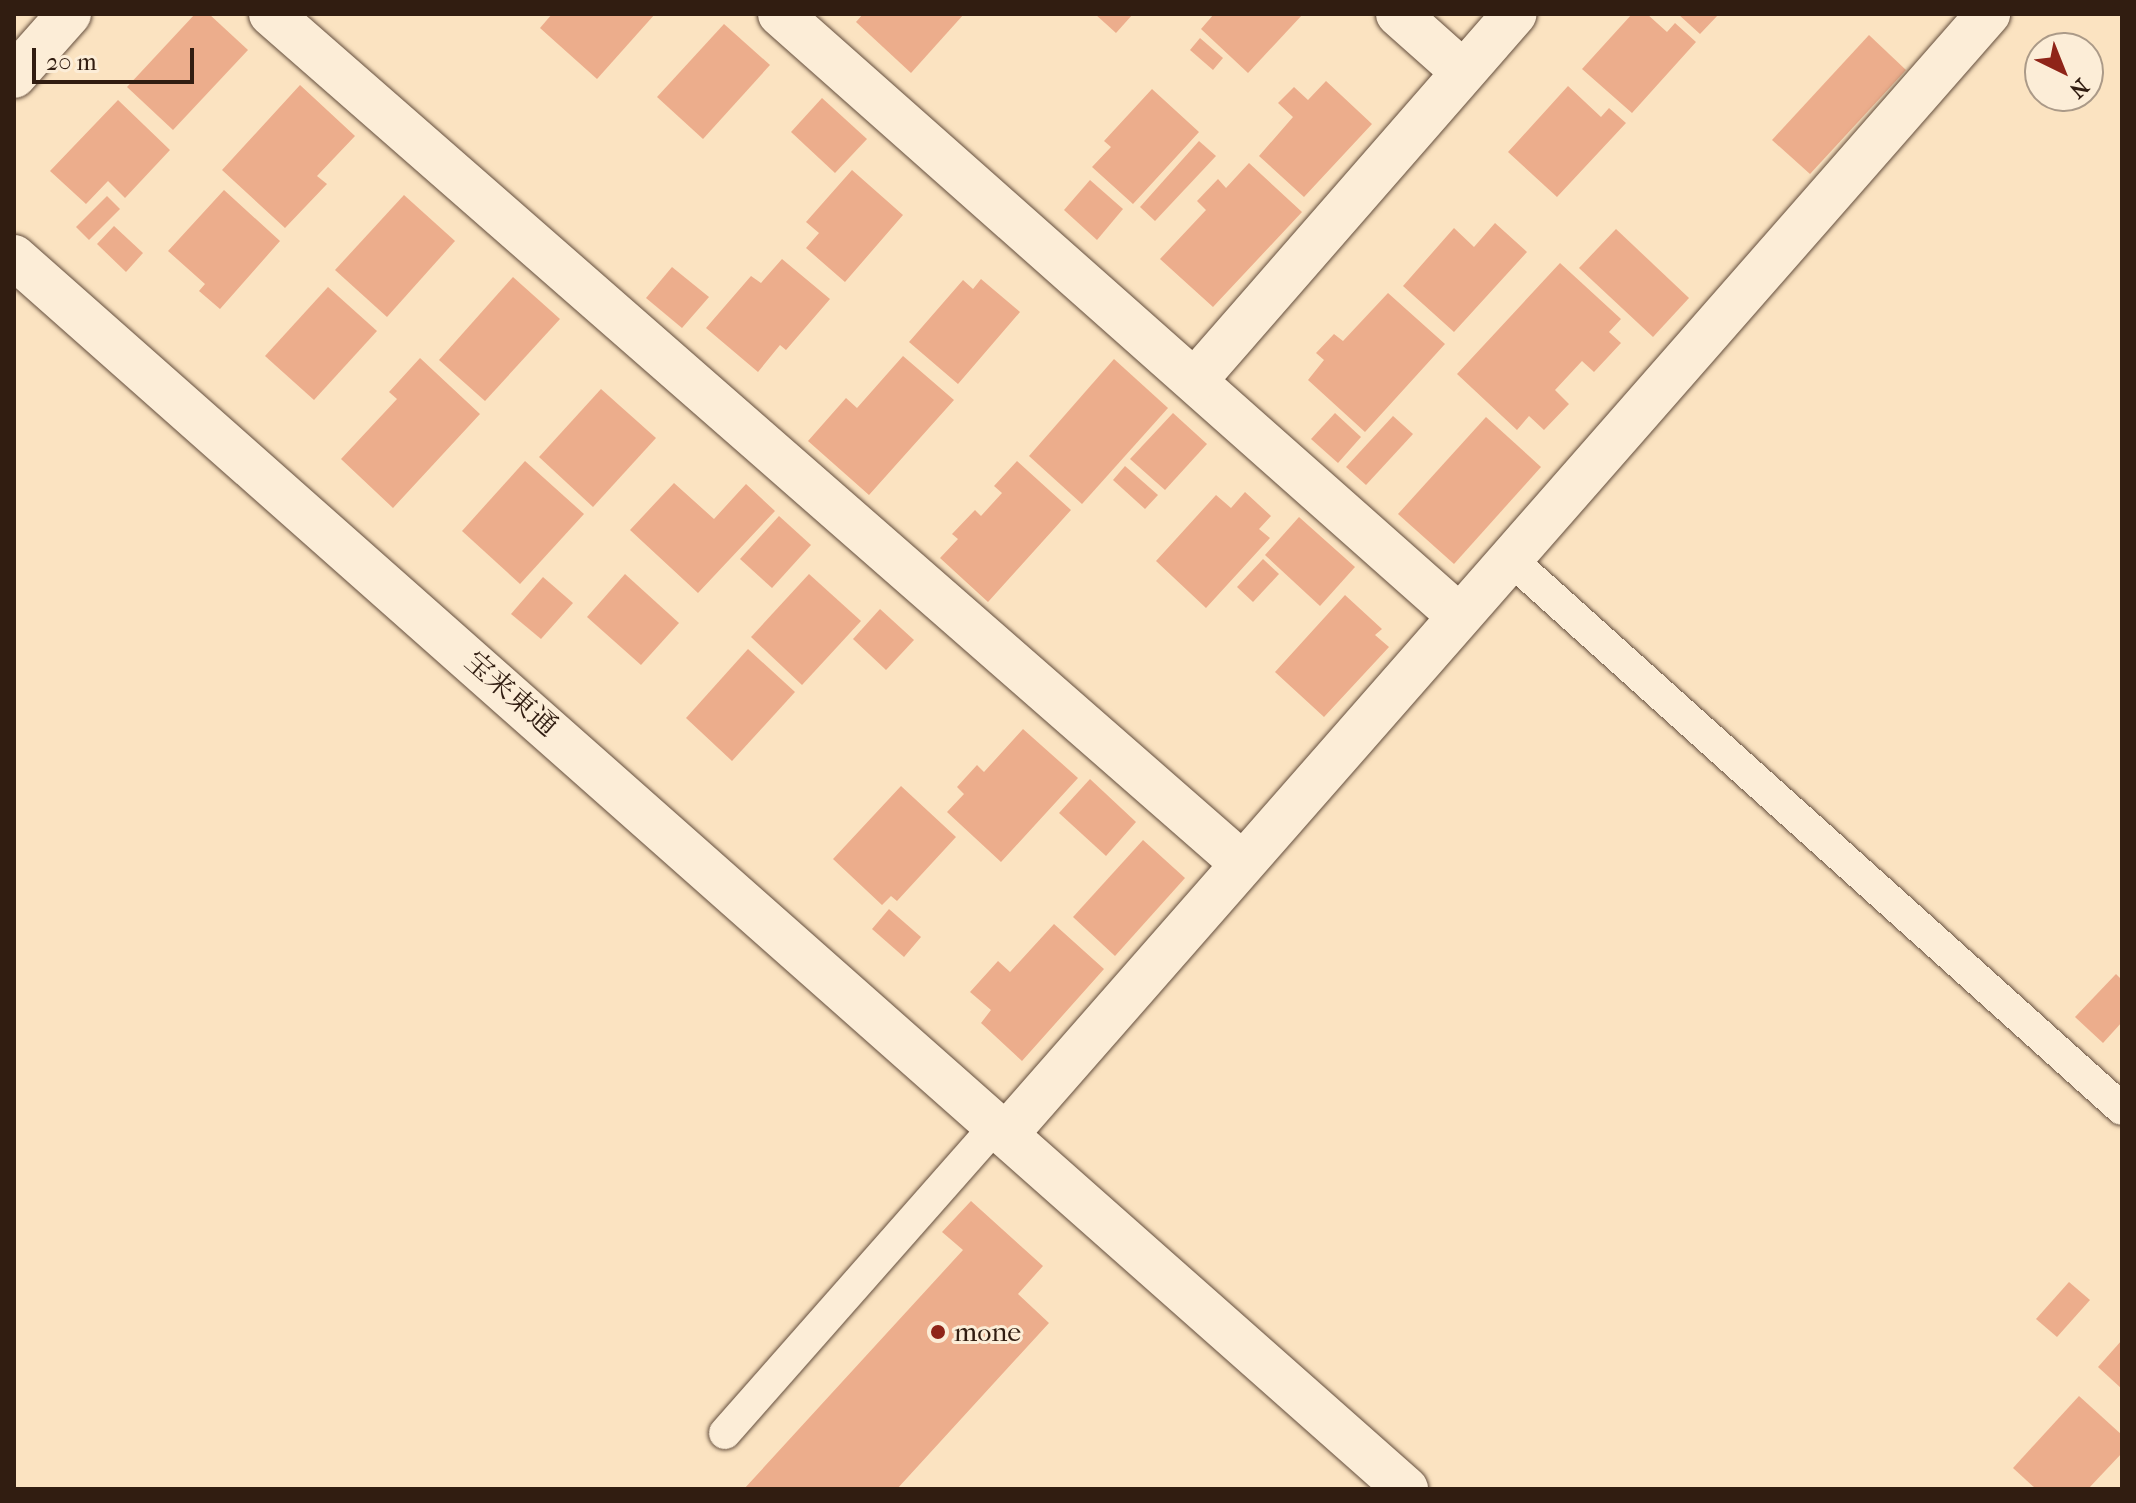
<!DOCTYPE html>
<html>
<head>
<meta charset="utf-8">
<style>
  body { margin:0 }
  #map { position:relative; width:2136px; height:1503px; overflow:hidden; background:#fbe3c1; font-family:"IM FELL French Canon","Noto Serif JP",serif }
  div>[style] { position:absolute }
  .building>* { inset:0; background:#ecad8c }
  .roads { filter:drop-shadow(0 0 2px #644e3d) drop-shadow(0 0 2px #644e3d) }
  .lane>* { height:32px; margin:-16px; padding:0 16px; transform-origin:16px; border-radius:16px; background:#fcedd7 }
  .street>* { height:44px; margin:-22px; padding:0 22px; transform-origin:22px; border-radius:22px; background:#fcedd7 }
  .secondary>* { height:44px; margin:-22px; padding:0 22px; transform-origin:22px; border-radius:22px; background:#fcedd7 }
  .dots>* { width:22px; height:22px; translate:-50% -50%; box-sizing:border-box; border:4px solid #fcedd7; border-radius:50% }
  span { translate:-50% -50%; white-space:nowrap; text-align:center; line-height:1.15; -webkit-text-stroke:6px #fcedd7; paint-order:stroke }
  .street-label { font-size:28px; color:#311d11 }
  .poi-label { font-size:28px; color:#311d11 }
  .left { translate:0 -50%; text-align:left }
  .frame { position:absolute; inset:0; border:16px solid #311d11; pointer-events:none }
  .north { position:absolute; left:2024px; top:32px; width:80px; height:80px; box-sizing:border-box; background:#fcedd7; border:2px solid #ab9a88; border-radius:50%; rotate:137deg; font-size:22px; font-weight:700; line-height:32px; text-align:center; color:#311d11 }
  .north::after { content:''; display:block; margin:auto; width:28px; height:36px; background:#8f2418; clip-path:polygon(50% 0,100% 100%,50% 72%,0 100%) }
  .scale { position:absolute; left:32px; top:48px; width:162px; height:36px; box-sizing:border-box; border:4px solid #311d11; border-top:0; padding-left:10px; font-size:24px; line-height:28px; white-space:nowrap; color:#311d11; -webkit-text-stroke:6px #fcedd7; paint-order:stroke }
</style>
</head>
<body>
<div id="map">
  <div class="building">
    <div style="clip-path:polygon(195px 14px,209px 14px,248px 50px,173px 130px,127px 87px)"></div>
    <div style="clip-path:polygon(552px 14px,655px 14px,597px 79px,540px 28px)"></div>
    <div style="clip-path:polygon(863px 14px,964px 14px,911px 73px,856px 22px)"></div>
    <div style="clip-path:polygon(1095px 14px,1133px 14px,1116px 33px)"></div>
    <div style="clip-path:polygon(1214px 14px,1303px 14px,1248px 73px,1201px 29px)"></div>
    <div style="clip-path:polygon(1632px 14px,1647px 14px,1667px 32px,1675px 23px,1696px 42px,1632px 113px,1582px 69px)"></div>
    <div style="clip-path:polygon(1678px 14px,1719px 14px,1700px 34px)"></div>
    <div style="clip-path:polygon(724px 24px,770px 65px,703px 139px,657px 97px)"></div>
    <div style="clip-path:polygon(1869px 35px,1906px 70px,1810px 174px,1772px 140px)"></div>
    <div style="clip-path:polygon(1200px 38px,1223px 58px,1213px 70px,1190px 50px)"></div>
    <div style="clip-path:polygon(1326px 81px,1372px 124px,1304px 197px,1259px 156px,1293px 117px,1278px 103px,1294px 87px,1308px 100px)"></div>
    <div style="clip-path:polygon(300px 85px,355px 136px,317px 176px,327px 184px,285px 228px,222px 170px)"></div>
    <div style="clip-path:polygon(1568px 86px,1601px 117px,1609px 108px,1626px 123px,1557px 197px,1508px 152px)"></div>
    <div style="clip-path:polygon(1152px 89px,1199px 132px,1133px 204px,1092px 167px,1111px 147px,1104px 141px)"></div>
    <div style="clip-path:polygon(822px 98px,867px 139px,835px 173px,791px 132px)"></div>
    <div style="clip-path:polygon(118px 100px,170px 150px,125px 198px,108px 181px,86px 204px,50px 171px)"></div>
    <div style="clip-path:polygon(1199px 141px,1216px 156px,1155px 221px,1140px 207px)"></div>
    <div style="clip-path:polygon(1249px 163px,1302px 212px,1213px 307px,1160px 259px,1206px 210px,1197px 201px,1218px 179px,1226px 188px)"></div>
    <div style="clip-path:polygon(852px 170px,903px 215px,845px 282px,806px 248px,819px 233px,806px 222px)"></div>
    <div style="clip-path:polygon(1090px 180px,1123px 209px,1097px 240px,1064px 210px)"></div>
    <div style="clip-path:polygon(224px 190px,280px 241px,220px 309px,199px 291px,205px 284px,168px 251px)"></div>
    <div style="clip-path:polygon(404px 195px,455px 241px,387px 317px,335px 270px)"></div>
    <div style="clip-path:polygon(107px 196px,120px 209px,89px 240px,76px 227px)"></div>
    <div style="clip-path:polygon(1495px 223px,1527px 252px,1454px 332px,1403px 286px,1454px 228px,1474px 247px)"></div>
    <div style="clip-path:polygon(114px 226px,143px 253px,126px 272px,97px 244px)"></div>
    <div style="clip-path:polygon(1616px 229px,1689px 298px,1653px 337px,1579px 268px)"></div>
    <div style="clip-path:polygon(782px 259px,830px 299px,786px 350px,780px 345px,758px 372px,706px 328px,751px 276px,761px 283px)"></div>
    <div style="clip-path:polygon(1560px 263px,1621px 319px,1609px 332px,1621px 343px,1594px 372px,1582px 361px,1555px 390px,1569px 404px,1544px 430px,1529px 416px,1517px 430px,1457px 374px)"></div>
    <div style="clip-path:polygon(672px 267px,709px 297px,682px 328px,646px 298px)"></div>
    <div style="clip-path:polygon(513px 277px,560px 319px,485px 401px,439px 360px)"></div>
    <div style="clip-path:polygon(981px 279px,1020px 312px,958px 384px,909px 342px,963px 280px,973px 289px)"></div>
    <div style="clip-path:polygon(328px 287px,377px 331px,314px 400px,265px 356px)"></div>
    <div style="clip-path:polygon(1388px 293px,1445px 344px,1365px 432px,1308px 380px,1324px 360px,1316px 353px,1334px 334px,1343px 341px)"></div>
    <div style="clip-path:polygon(903px 356px,954px 400px,869px 495px,808px 441px,846px 398px,857px 408px)"></div>
    <div style="clip-path:polygon(420px 358px,480px 414px,393px 508px,341px 459px,397px 399px,389px 392px)"></div>
    <div style="clip-path:polygon(1114px 359px,1168px 408px,1082px 504px,1029px 456px)"></div>
    <div style="clip-path:polygon(601px 389px,656px 438px,593px 507px,539px 457px)"></div>
    <div style="clip-path:polygon(1173px 413px,1207px 444px,1165px 490px,1130px 459px)"></div>
    <div style="clip-path:polygon(1335px 413px,1361px 437px,1338px 463px,1311px 439px)"></div>
    <div style="clip-path:polygon(1393px 416px,1413px 434px,1366px 485px,1346px 467px)"></div>
    <div style="clip-path:polygon(1486px 417px,1541px 467px,1454px 564px,1398px 514px)"></div>
    <div style="clip-path:polygon(525px 461px,584px 514px,520px 584px,462px 531px)"></div>
    <div style="clip-path:polygon(1017px 461px,1071px 510px,988px 602px,940px 558px,958px 539px,952px 534px,975px 510px,981px 516px,1002px 493px,994px 486px)"></div>
    <div style="clip-path:polygon(1125px 466px,1158px 495px,1145px 509px,1113px 480px)"></div>
    <div style="clip-path:polygon(674px 483px,714px 519px,746px 484px,775px 511px,698px 593px,630px 530px)"></div>
    <div style="clip-path:polygon(1245px 492px,1271px 516px,1259px 529px,1270px 538px,1206px 608px,1156px 561px,1216px 495px,1231px 508px)"></div>
    <div style="clip-path:polygon(779px 516px,811px 545px,772px 588px,740px 559px)"></div>
    <div style="clip-path:polygon(1299px 517px,1355px 567px,1320px 606px,1265px 555px)"></div>
    <div style="clip-path:polygon(1263px 559px,1279px 574px,1253px 602px,1237px 587px)"></div>
    <div style="clip-path:polygon(625px 574px,679px 623px,641px 665px,587px 617px)"></div>
    <div style="clip-path:polygon(809px 574px,861px 621px,802px 685px,751px 637px)"></div>
    <div style="clip-path:polygon(543px 577px,573px 603px,541px 639px,511px 614px)"></div>
    <div style="clip-path:polygon(1345px 595px,1382px 629px,1375px 635px,1389px 647px,1324px 717px,1275px 672px)"></div>
    <div style="clip-path:polygon(880px 609px,914px 640px,886px 670px,853px 639px)"></div>
    <div style="clip-path:polygon(748px 649px,795px 692px,732px 761px,686px 718px)"></div>
    <div style="clip-path:polygon(1023px 729px,1078px 778px,1001px 862px,947px 812px,964px 794px,957px 787px,977px 765px,984px 772px)"></div>
    <div style="clip-path:polygon(1090px 779px,1136px 822px,1106px 856px,1059px 813px)"></div>
    <div style="clip-path:polygon(901px 786px,956px 837px,897px 901px,891px 896px,882px 905px,833px 859px)"></div>
    <div style="clip-path:polygon(1143px 840px,1185px 878px,1115px 956px,1073px 917px)"></div>
    <div style="clip-path:polygon(889px 909px,921px 937px,904px 957px,872px 929px)"></div>
    <div style="clip-path:polygon(1054px 924px,1104px 969px,1022px 1061px,981px 1023px,991px 1010px,970px 992px,998px 961px,1010px 972px)"></div>
    <div style="clip-path:polygon(2116px 974px,2122px 980px,2122px 1022px,2103px 1043px,2075px 1017px)"></div>
    <div style="clip-path:polygon(971px 1201px,1043px 1266px,1018px 1294px,1049px 1323px,897px 1489px,744px 1489px,963px 1250px,942px 1232px)"></div>
    <div style="clip-path:polygon(2069px 1282px,2090px 1300px,2057px 1337px,2036px 1319px)"></div>
    <div style="clip-path:polygon(2122px 1340px,2122px 1389px,2098px 1367px)"></div>
    <div style="clip-path:polygon(2079px 1396px,2122px 1435px,2122px 1453px,2088px 1489px,2036px 1489px,2013px 1468px)"></div>
  </div>
  <div class="roads">
    <div class="lane">
      <div style="left:1509px;top:558px;width:824px;rotate:41.95deg"></div>
      <div style="left:725px;top:1433px;width:413px;rotate:-48.6deg"></div>
    </div>
    <div class="street">
      <div style="left:271px;top:14px;width:1290px;rotate:41.17deg"></div>
      <div style="left:780px;top:14px;width:906px;rotate:41.55deg"></div>
      <div style="left:1398px;top:14px;width:87px;rotate:41.7deg"></div>
      <div style="left:14px;top:76px;width:83px;rotate:-48.4deg"></div>
      <div style="left:1197px;top:378px;width:483px;rotate:-48.9deg"></div>
      <div style="left:1008px;top:1132px;width:1487px;rotate:-48.76deg"></div>
    </div>
    <div class="secondary">
      <div style="left:14px;top:257px;width:1859px;rotate:41.51deg"></div>
    </div>
  </div>
  <div class="dots">
    <div style="left:938px;top:1332px;background:#8f2418"></div>
  </div>
  <div class="street-label">
    <span style="left:511px;top:694px;rotate:41deg">宝来東通</span>
  </div>
  <div class="poi-label">
    <span class="left" style="left:954px;top:1332px">mone</span>
  </div>
  <div class="frame"></div>
  <div class="north">N</div>
  <div class="scale">20 m</div>
</div>
</body>
</html>
